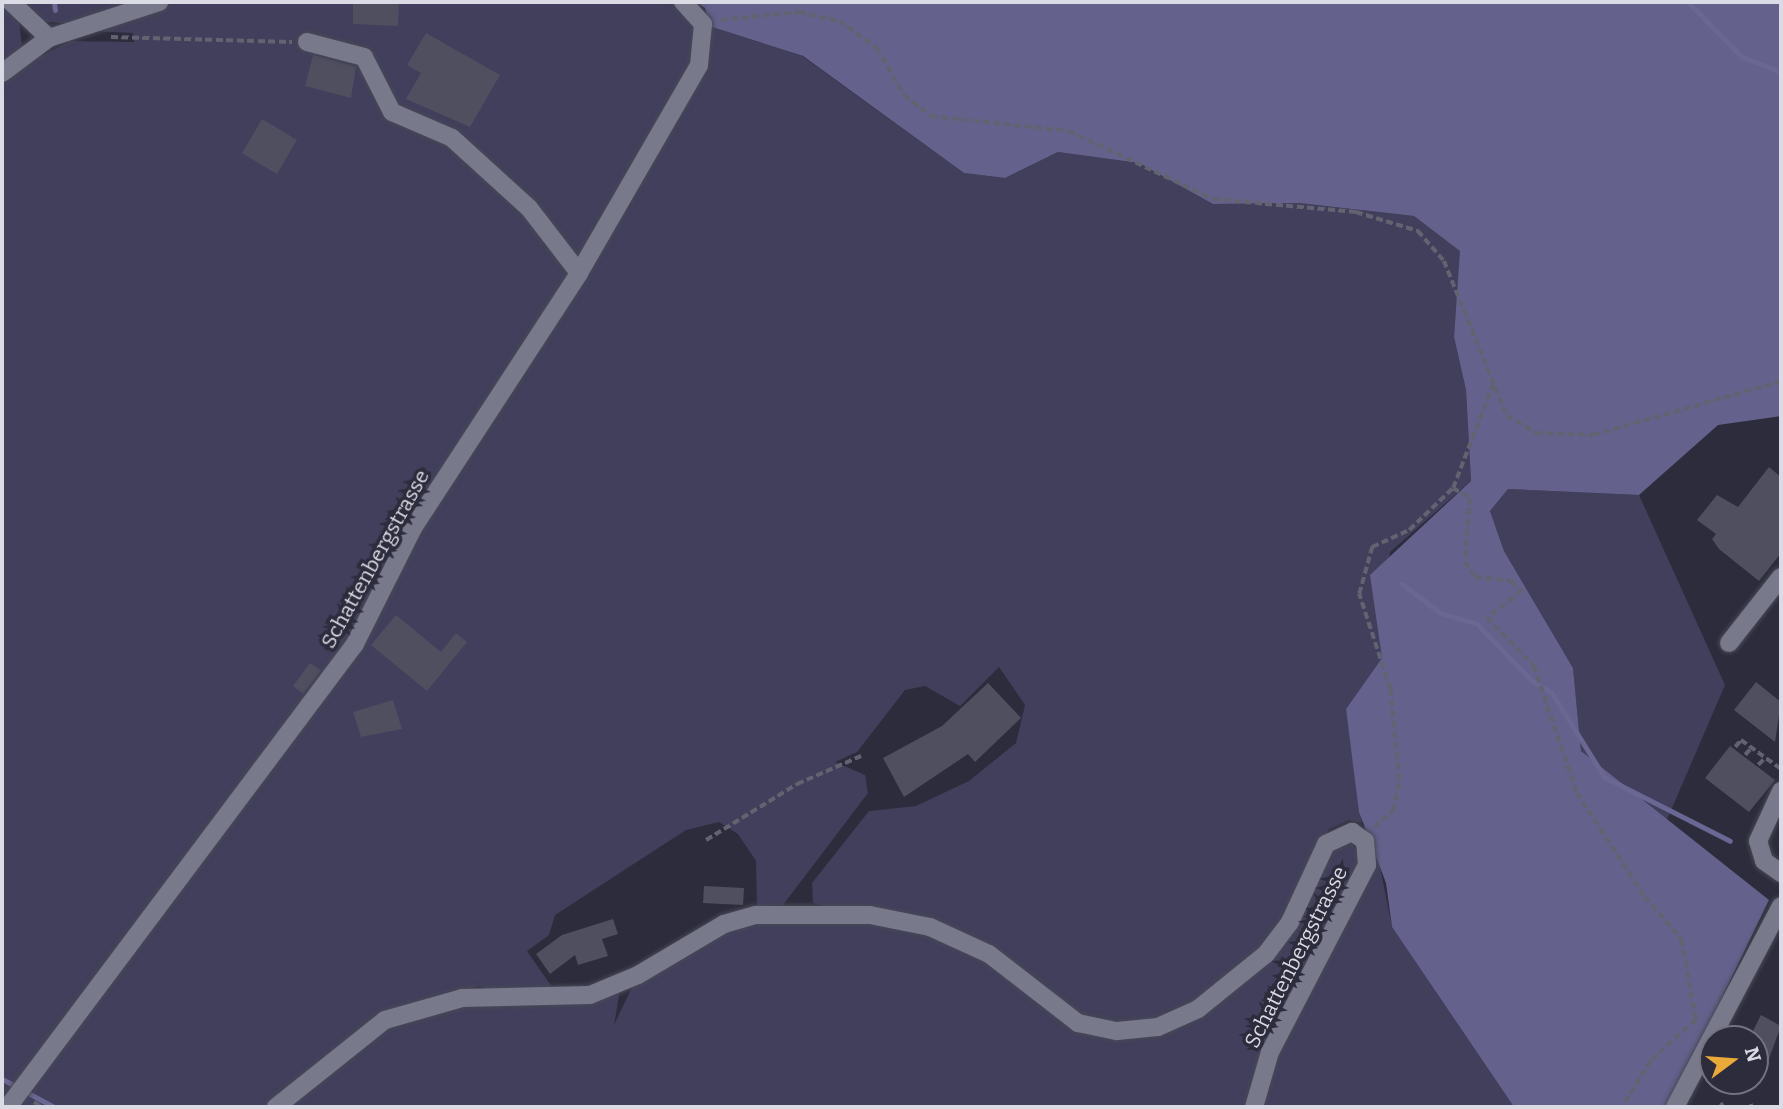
<!DOCTYPE html>
<html>
<head>
<meta charset="utf-8">
<style>
  body { margin:0 }
  #map { position:relative; width:1783px; height:1109px; overflow:hidden; background:#2d2c3c; font-family:Bitter,serif }
  div>[style] { position:absolute }
  .green>* { inset:0; background:#413f5c }
  .forest>* { inset:0; background:#64618c }
  .stream>* { height:5px; margin:-2.5px; padding:0 2.5px; transform-origin:2.5px; border-radius:2.5px; background:#6a6793 }
  .building>* { inset:0; background:#4f4f60 }
  .path>* { height:3.5px; margin-top:-1.75px; transform-origin:0; background:repeating-linear-gradient(90deg,#636271 0 7px,transparent 0 10.5px) }
  .roads { filter:drop-shadow(0 0 2px #484856) drop-shadow(0 0 2px #484856) }
  .minor>* { height:18px; margin:-9px; padding:0 9px; transform-origin:9px; border-radius:9px; background:#79798c }
  span { translate:-50% -50%; white-space:nowrap; text-align:center; line-height:1.15; -webkit-text-stroke:7px #2d2c3c; paint-order:stroke }
  .street-label { font-size:21px; color:#dbdbe6 }
  .frame { position:absolute; inset:0; border:4px solid #dbdbe6; pointer-events:none }
  .north { position:absolute; left:1699px; top:1025px; width:70px; height:70px; box-sizing:border-box; background:#2d2c3c; border:2px solid #737280; border-radius:50%; rotate:74deg; font-size:19px; font-weight:700; line-height:28px; text-align:center; color:#dbdbe6 }
  .north::after { content:''; display:block; margin:auto; width:24px; height:32px; background:#eaaa39; clip-path:polygon(50% 0,100% 100%,50% 72%,0 100%) }
</style>
</head>
<body>
<div id="map">
  <div class="green">
    <div style="clip-path:polygon(2px 2px,141px 2px,70px 24px,19px 19px,24px 65px,70px 41px,134px 42px,133px 33px,87px 31px,171px 2px,675px 2px,709px 50px,709px 26px,802px 56px,964px 173px,1005px 178px,1058px 152px,1139px 163px,1213px 204px,1299px 203px,1414px 216px,1461px 251px,1454px 337px,1466px 390px,1471px 481px,1390px 552px,1382px 658px,1346px 709px,1362px 823px,1349px 820px,1329px 829px,1281px 928px,1229px 979px,1167px 1019px,1113px 1024px,1071px 1014px,995px 951px,813px 903px,812px 883px,869px 811px,916px 806px,969px 781px,1016px 743px,1025px 705px,999px 667px,960px 706px,925px 686px,905px 690px,857px 752px,835px 762px,865px 775px,868px 793px,783px 905px,757px 907px,756px 861px,738px 834px,719px 822px,686px 830px,555px 915px,549px 935px,527px 951px,556px 993px,502px 994px,479px 986px,370px 1022px,268px 1107px,2px 1107px)"></div>
    <div style="clip-path:polygon(1508px 489px,1639px 495px,1725px 685px,1666px 822px,1581px 751px,1573px 668px,1504px 551px,1490px 511px)"></div>
    <div style="clip-path:polygon(1350px 840px,1361px 859px,1249px 1107px,284px 1107px,371px 1033px,471px 1003px,576px 1003px,620px 990px,614px 1025px,634px 983px,733px 926px,789px 918px,907px 926px,980px 954px,1074px 1028px,1145px 1035px,1266px 962px,1336px 845px)"></div>
    <div style="clip-path:polygon(1377px 852px,1392px 927px,1514px 1107px,1260px 1107px,1271px 1063px)"></div>
  </div>
  <div class="forest">
    <div style="clip-path:polygon(695px 2px,1781px 2px,1781px 416px,1718px 425px,1639px 495px,1508px 489px,1490px 511px,1504px 551px,1573px 668px,1581px 751px,1769px 900px,1669px 1107px,1514px 1107px,1392px 927px,1386px 883px,1359px 812px,1346px 709px,1382px 658px,1370px 575px,1471px 481px,1466px 390px,1454px 337px,1460px 251px,1414px 216px,1299px 203px,1213px 204px,1139px 163px,1058px 152px,1005px 178px,964px 173px,803px 56px,709px 26px,705px 8px)"></div>
  </div>
  <div class="stream">
    <div style="left:54px;top:2px;width:8px;rotate:83deg"></div>
    <div style="left:1688px;top:2px;width:77px;rotate:45.5deg"></div>
    <div style="left:1742px;top:57px;width:42px;rotate:21deg"></div>
    <div style="left:1402px;top:584px;width:48px;rotate:37.3deg"></div>
    <div style="left:1440px;top:613px;width:37px;rotate:16deg"></div>
    <div style="left:1476px;top:623px;width:79px;rotate:46deg"></div>
    <div style="left:1531px;top:680px;width:25px;rotate:32deg"></div>
    <div style="left:1552px;top:693px;width:99px;rotate:58.2deg"></div>
    <div style="left:1604px;top:777px;width:141px;rotate:26.9deg"></div>
    <div style="left:2px;top:1079px;width:15px;rotate:28deg"></div>
    <div style="left:28px;top:1093px;width:30px;rotate:28deg"></div>
  </div>
  <div class="building">
    <div style="clip-path:polygon(353px 2px,399px 2px,398px 26px,353px 24px)"></div>
    <div style="clip-path:polygon(426px 33px,500px 75px,470px 127px,406px 99px,421px 73px,407px 65px)"></div>
    <div style="clip-path:polygon(313px 55px,356px 67px,351px 98px,305px 86px)"></div>
    <div style="clip-path:polygon(262px 119px,297px 140px,277px 174px,242px 153px)"></div>
    <div style="clip-path:polygon(1769px 467px,1781px 477px,1781px 553px,1759px 581px,1719px 549px,1712px 539px,1716px 534px,1697px 520px,1717px 495px,1738px 507px)"></div>
    <div style="clip-path:polygon(396px 615px,441px 652px,456px 633px,467px 642px,427px 691px,371px 645px)"></div>
    <div style="clip-path:polygon(310px 663px,321px 670px,303px 694px,293px 686px)"></div>
    <div style="clip-path:polygon(1756px 682px,1781px 702px,1775px 742px,1734px 710px)"></div>
    <div style="clip-path:polygon(988px 683px,1021px 718px,975px 762px,968px 754px,904px 797px,883px 758px,942px 726px)"></div>
    <div style="clip-path:polygon(393px 700px,402px 729px,361px 737px,353px 712px)"></div>
    <div style="clip-path:polygon(1730px 746px,1775px 780px,1749px 812px,1705px 778px)"></div>
    <div style="clip-path:polygon(704px 886px,744px 888px,743px 905px,703px 903px)"></div>
    <div style="clip-path:polygon(613px 919px,618px 934px,602px 939px,608px 956px,578px 965px,575px 955px,550px 974px,536px 954px,562px 935px)"></div>
    <div style="clip-path:polygon(1761px 1015px,1781px 1026px,1767px 1064px,1755px 1057px,1755px 1039px,1749px 1039px)"></div>
  </div>
  <div class="path">
    <div style="left:721px;top:20px;width:78px;rotate:-5.9deg"></div>
    <div style="left:799px;top:12px;width:41px;rotate:12.7deg"></div>
    <div style="left:839px;top:21px;width:47px;rotate:35.4deg"></div>
    <div style="left:877px;top:48px;width:54px;rotate:60.1deg"></div>
    <div style="left:904px;top:95px;width:34px;rotate:38deg"></div>
    <div style="left:931px;top:116px;width:139px;rotate:6.2deg"></div>
    <div style="left:1069px;top:131px;width:159px;rotate:25.3deg"></div>
    <div style="left:1213px;top:199px;width:144px;rotate:5.2deg"></div>
    <div style="left:1356px;top:212px;width:65px;rotate:17deg"></div>
    <div style="left:1418px;top:231px;width:40px;rotate:49deg"></div>
    <div style="left:1444px;top:261px;width:167px;rotate:67.9deg"></div>
    <div style="left:1507px;top:416px;width:34px;rotate:30deg"></div>
    <div style="left:1536px;top:433px;width:57px;rotate:2deg"></div>
    <div style="left:1593px;top:435px;width:196px;rotate:-16deg"></div>
    <div style="left:111px;top:37px;width:181px;rotate:1.6deg"></div>
    <div style="left:1453px;top:488px;width:20px;rotate:30deg"></div>
    <div style="left:1470px;top:498px;width:64px;rotate:94.5deg"></div>
    <div style="left:1465px;top:562px;width:18px;rotate:56deg"></div>
    <div style="left:1475px;top:577px;width:36px;rotate:6deg"></div>
    <div style="left:1511px;top:581px;width:15px;rotate:42deg"></div>
    <div style="left:1522px;top:591px;width:44px;rotate:142.4deg"></div>
    <div style="left:1487px;top:618px;width:67px;rotate:45.6deg"></div>
    <div style="left:1534px;top:666px;width:134px;rotate:71.3deg"></div>
    <div style="left:1577px;top:793px;width:124px;rotate:56.8deg"></div>
    <div style="left:1645px;top:897px;width:57px;rotate:49.3deg"></div>
    <div style="left:1682px;top:940px;width:81px;rotate:80.1deg"></div>
    <div style="left:1696px;top:1020px;width:61px;rotate:137.7deg"></div>
    <div style="left:1651px;top:1061px;width:54px;rotate:122.2deg"></div>
    <div style="left:1735px;top:747px;width:9px;rotate:-49deg"></div>
    <div style="left:1741px;top:740px;width:49px;rotate:35.9deg"></div>
    <div style="left:1745px;top:755px;width:9px;rotate:-49deg"></div>
    <div style="left:1758px;top:765px;width:10px;rotate:-45deg"></div>
    <div style="left:1374px;top:827px;width:25px;rotate:-40deg"></div>
    <div style="left:1393px;top:811px;width:32px;rotate:-79deg"></div>
    <div style="left:1399px;top:780px;width:91px;rotate:-95.6deg"></div>
    <div style="left:1390px;top:689px;width:100px;rotate:-108.1deg"></div>
    <div style="left:1359px;top:594px;width:49px;rotate:-74.5deg"></div>
    <div style="left:1372px;top:547px;width:41px;rotate:-24.7deg"></div>
    <div style="left:1409px;top:530px;width:61px;rotate:-43.7deg"></div>
    <div style="left:1453px;top:488px;width:111px;rotate:-69deg"></div>
    <div style="left:706px;top:840px;width:107px;rotate:-31.6deg"></div>
    <div style="left:797px;top:784px;width:70px;rotate:-23.6deg"></div>
    <div style="left:34px;top:1102px;width:9px;rotate:32deg"></div>
    <div style="left:1721px;top:1103px;width:4px;rotate:63deg"></div>
    <div style="left:1751px;top:1104px;width:3px;rotate:72deg"></div>
  </div>
  <div class="roads">
    <div class="minor">
      <div style="left:11px;top:2px;width:52px;rotate:43.5deg"></div>
      <div style="left:307px;top:42px;width:59px;rotate:14.7deg"></div>
      <div style="left:364px;top:57px;width:62px;rotate:63deg"></div>
      <div style="left:392px;top:112px;width:65px;rotate:23.4deg"></div>
      <div style="left:452px;top:138px;width:104px;rotate:42.3deg"></div>
      <div style="left:529px;top:208px;width:82px;rotate:52.4deg"></div>
      <div style="left:2px;top:73px;width:59px;rotate:-36.7deg"></div>
      <div style="left:49px;top:38px;width:116px;rotate:-18.1deg"></div>
      <div style="left:1729px;top:643px;width:84px;rotate:-51.8deg"></div>
      <div style="left:1781px;top:791px;width:55px;rotate:114.7deg"></div>
      <div style="left:1758px;top:841px;width:21px;rotate:73deg"></div>
      <div style="left:1764px;top:861px;width:21px;rotate:35deg"></div>
      <div style="left:8px;top:1107px;width:579px;rotate:-53.15deg"></div>
      <div style="left:355px;top:644px;width:130px;rotate:-63.4deg"></div>
      <div style="left:413px;top:528px;width:304px;rotate:-56.9deg"></div>
      <div style="left:579px;top:273px;width:240px;rotate:-60deg"></div>
      <div style="left:699px;top:65px;width:41px;rotate:-84.4deg"></div>
      <div style="left:703px;top:24px;width:30px;rotate:-132deg"></div>
      <div style="left:276px;top:1107px;width:139px;rotate:-38.6deg"></div>
      <div style="left:385px;top:1020px;width:80px;rotate:-15.9deg"></div>
      <div style="left:462px;top:998px;width:128px;rotate:-1.3deg"></div>
      <div style="left:590px;top:995px;width:52px;rotate:-22.6deg"></div>
      <div style="left:638px;top:975px;width:100px;rotate:-30.7deg"></div>
      <div style="left:724px;top:924px;width:33px;rotate:-16deg"></div>
      <div style="left:756px;top:915px;width:114px"></div>
      <div style="left:870px;top:915px;width:61px;rotate:11.3deg"></div>
      <div style="left:930px;top:927px;width:65px;rotate:24.6deg"></div>
      <div style="left:989px;top:954px;width:113px;rotate:37.8deg"></div>
      <div style="left:1078px;top:1023px;width:40px;rotate:12deg"></div>
      <div style="left:1117px;top:1031px;width:41px;rotate:-5.6deg"></div>
      <div style="left:1158px;top:1027px;width:44px;rotate:-24.2deg"></div>
      <div style="left:1198px;top:1009px;width:87px;rotate:-39deg"></div>
      <div style="left:1266px;top:954px;width:40px;rotate:-53deg"></div>
      <div style="left:1290px;top:922px;width:86px;rotate:-65.2deg"></div>
      <div style="left:1326px;top:844px;width:29px;rotate:-25deg"></div>
      <div style="left:1352px;top:832px;width:16px;rotate:35deg"></div>
      <div style="left:1365px;top:841px;width:24px;rotate:85deg"></div>
      <div style="left:1367px;top:865px;width:211px;rotate:117.4deg"></div>
      <div style="left:1270px;top:1052px;width:57px;rotate:106.2deg"></div>
      <div style="left:1675px;top:1107px;width:227px;rotate:-62.2deg"></div>
    </div>
  </div>
  <div class="street-label">
    <span style="left:375px;top:559px;rotate:-61deg">Schattenbergstrasse</span>
    <span style="left:1296px;top:957px;rotate:-63deg">Schattenbergstrasse</span>
  </div>
  <div class="frame"></div>
  <div class="north">N</div>
</div>
</body>
</html>
